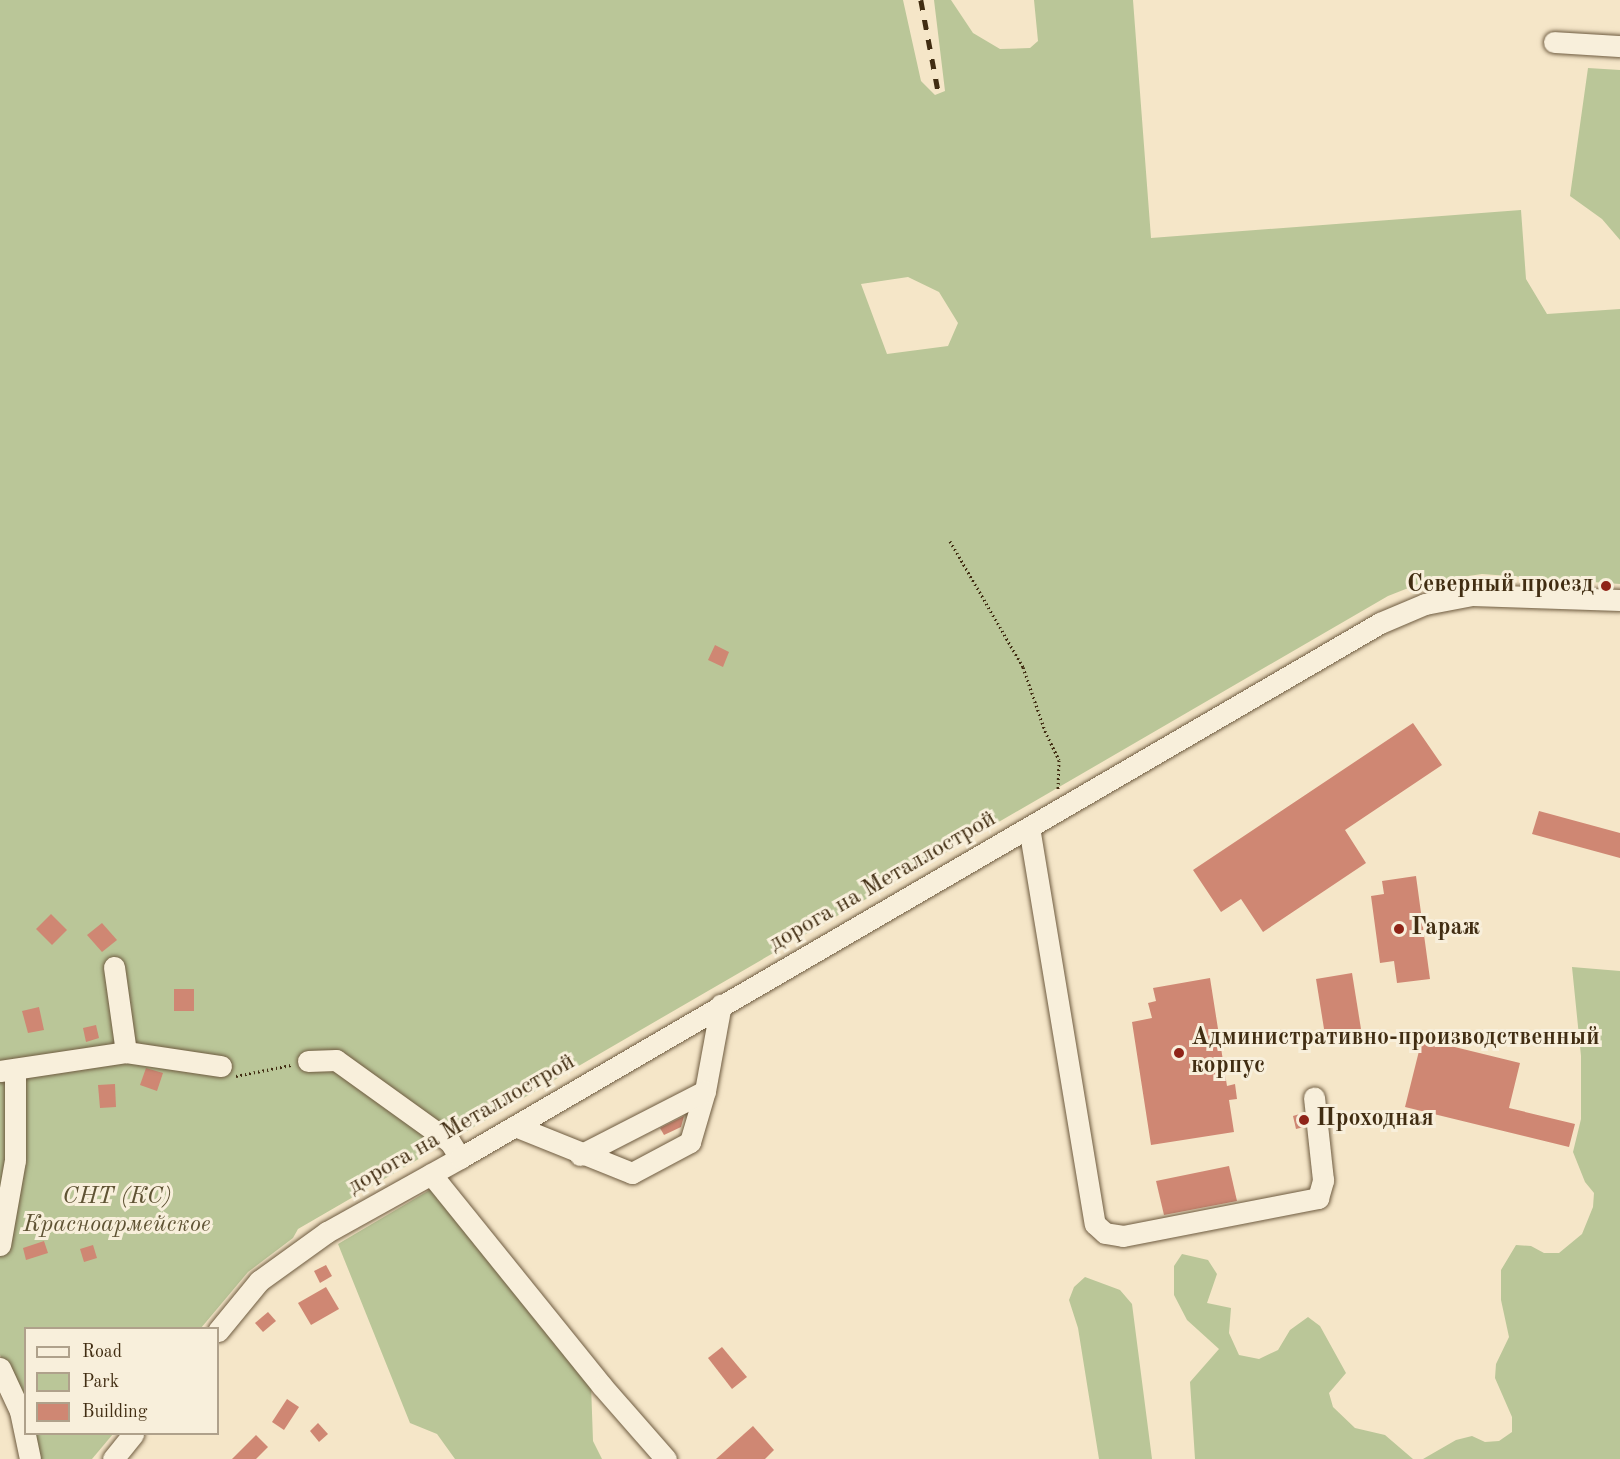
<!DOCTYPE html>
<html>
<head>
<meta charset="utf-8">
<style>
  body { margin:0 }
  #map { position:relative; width:1620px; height:1459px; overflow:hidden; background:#f5e6c8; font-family:"Old Standard TT",serif }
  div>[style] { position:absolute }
  .green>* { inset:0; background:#bac698 }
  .building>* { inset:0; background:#cf8773 }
  .path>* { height:3px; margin-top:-1.5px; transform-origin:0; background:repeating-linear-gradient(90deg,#412d12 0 1.5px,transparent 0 4.5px) }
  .roads { filter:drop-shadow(0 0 2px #6e5b40) drop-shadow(0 0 2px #6e5b40) }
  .minor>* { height:21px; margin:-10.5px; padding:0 10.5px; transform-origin:10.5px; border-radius:10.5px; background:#f8efdb }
  .rail>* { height:4.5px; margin-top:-2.25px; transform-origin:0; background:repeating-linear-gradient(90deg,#412d12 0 10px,transparent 0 20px) }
  .dots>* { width:16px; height:16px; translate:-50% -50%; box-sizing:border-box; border:3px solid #f8efdb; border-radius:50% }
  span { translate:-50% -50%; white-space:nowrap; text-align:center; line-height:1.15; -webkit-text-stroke:6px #f8efdb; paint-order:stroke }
  .poi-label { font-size:24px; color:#412d12; font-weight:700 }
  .right { translate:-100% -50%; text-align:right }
  .left { translate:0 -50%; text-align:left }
  .street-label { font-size:24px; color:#412d12 }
  .park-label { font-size:24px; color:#5f5334; font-style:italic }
  .legend { position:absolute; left:24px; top:1327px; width:195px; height:108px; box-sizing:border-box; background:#f8efdb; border:2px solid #afa18b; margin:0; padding:8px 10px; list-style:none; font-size:18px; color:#412d12 }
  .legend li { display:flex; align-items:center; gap:12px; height:30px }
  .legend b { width:30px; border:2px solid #afa18b }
</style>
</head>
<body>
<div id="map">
  <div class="green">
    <div style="clip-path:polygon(evenodd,0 0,903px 0,921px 81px,935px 95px,945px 91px,934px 0,951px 0,973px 33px,1000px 49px,1030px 48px,1038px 41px,1034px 0,1133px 0,1151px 238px,1521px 210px,1526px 279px,1547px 314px,1620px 309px,1620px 584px,1482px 574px,1421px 583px,1388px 596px,298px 1229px,293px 1238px,248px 1272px,201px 1328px,26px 1328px,25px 1407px,0 1355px,0 0,908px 277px,939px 292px,958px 323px,948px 346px,887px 354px,861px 284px,908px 277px)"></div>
    <div style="clip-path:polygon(1588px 68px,1620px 70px,1620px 240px,1602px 219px,1570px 196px)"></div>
    <div style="clip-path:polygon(1572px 967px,1620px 971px,1620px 1459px,1423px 1459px,1456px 1440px,1472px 1436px,1485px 1442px,1499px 1441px,1512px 1432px,1512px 1417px,1495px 1378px,1496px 1364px,1509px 1337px,1501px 1300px,1501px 1270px,1516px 1245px,1531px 1246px,1544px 1253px,1559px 1253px,1582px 1234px,1593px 1207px,1594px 1193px,1585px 1182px,1573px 1152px,1581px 1119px,1581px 1056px)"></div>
    <div style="clip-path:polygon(433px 1188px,591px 1384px,593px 1441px,602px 1459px,455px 1459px,437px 1434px,410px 1423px,338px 1244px)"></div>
    <div style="clip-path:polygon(1182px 1254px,1208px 1260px,1217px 1274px,1207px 1303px,1231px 1308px,1229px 1333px,1239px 1355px,1259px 1359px,1278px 1350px,1290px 1330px,1308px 1317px,1320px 1326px,1346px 1373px,1329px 1393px,1333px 1407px,1355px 1428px,1385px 1435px,1413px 1459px,1195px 1459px,1190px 1382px,1219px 1349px,1187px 1320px,1174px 1295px,1174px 1266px)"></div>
    <div style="clip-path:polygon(1085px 1277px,1120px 1290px,1132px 1304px,1152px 1459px,1099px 1459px,1078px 1328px,1069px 1300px,1074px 1287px)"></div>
    <div style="clip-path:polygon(32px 1434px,113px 1434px,92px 1459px,35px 1459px)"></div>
  </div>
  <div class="building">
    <div style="clip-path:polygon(715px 645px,729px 652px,723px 667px,708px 660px)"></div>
    <div style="clip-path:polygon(1413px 723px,1442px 765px,1345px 830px,1366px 863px,1263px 932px,1241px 899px,1221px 912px,1193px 870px)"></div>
    <div style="clip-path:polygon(1539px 811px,1620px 833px,1620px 858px,1532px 834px)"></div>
    <div style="clip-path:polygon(1416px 876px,1430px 979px,1397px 983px,1394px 961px,1380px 963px,1371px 896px,1384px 894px,1382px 881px)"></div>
    <div style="clip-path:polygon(51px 914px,67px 930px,52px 945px,36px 929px)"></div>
    <div style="clip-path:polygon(102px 923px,117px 940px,102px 952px,87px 935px)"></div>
    <div style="clip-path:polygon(1352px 973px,1361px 1029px,1325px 1035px,1316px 979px)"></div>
    <div style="clip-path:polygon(1210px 978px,1227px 1086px,1235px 1084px,1237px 1099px,1229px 1100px,1234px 1132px,1151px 1145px,1132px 1022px,1152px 1018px,1148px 1003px,1156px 1001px,1153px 988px)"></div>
    <div style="clip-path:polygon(174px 989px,194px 989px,194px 1011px,174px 1011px)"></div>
    <div style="clip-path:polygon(39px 1007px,44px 1030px,28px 1033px,22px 1011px)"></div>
    <div style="clip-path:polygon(96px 1025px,99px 1038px,86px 1042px,83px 1028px)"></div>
    <div style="clip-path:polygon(1422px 1039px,1520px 1063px,1509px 1108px,1575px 1124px,1569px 1147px,1405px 1107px)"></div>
    <div style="clip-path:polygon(146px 1068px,163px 1073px,157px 1091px,140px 1085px)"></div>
    <div style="clip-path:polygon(115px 1084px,116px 1107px,100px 1108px,98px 1085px)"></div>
    <div style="clip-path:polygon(1303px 1113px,1304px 1127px,1296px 1129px,1293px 1116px)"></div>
    <div style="clip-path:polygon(684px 1116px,681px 1127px,664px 1135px,660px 1128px)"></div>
    <div style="clip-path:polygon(1229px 1166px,1237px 1201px,1164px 1215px,1156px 1181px)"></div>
    <div style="clip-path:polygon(44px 1241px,48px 1253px,26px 1260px,23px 1248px)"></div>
    <div style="clip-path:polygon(93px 1245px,97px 1258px,84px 1262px,80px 1249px)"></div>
    <div style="clip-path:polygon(326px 1265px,332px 1276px,320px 1283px,314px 1271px)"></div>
    <div style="clip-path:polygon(326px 1287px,339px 1309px,311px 1325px,298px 1303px)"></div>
    <div style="clip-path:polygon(268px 1312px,276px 1321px,263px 1332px,255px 1323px)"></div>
    <div style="clip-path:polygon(722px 1347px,747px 1377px,732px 1389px,708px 1358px)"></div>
    <div style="clip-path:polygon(287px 1399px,299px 1407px,284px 1430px,272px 1422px)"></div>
    <div style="clip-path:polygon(318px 1423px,328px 1434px,319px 1442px,310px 1431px)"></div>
    <div style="clip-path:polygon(753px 1426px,774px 1450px,765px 1459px,716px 1459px)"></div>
    <div style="clip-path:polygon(256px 1435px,268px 1447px,256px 1459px,232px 1459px)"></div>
  </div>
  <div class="path">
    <div style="left:950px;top:541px;width:146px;rotate:59.9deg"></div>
    <div style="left:1023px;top:667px;width:68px;rotate:71deg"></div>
    <div style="left:1045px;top:731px;width:32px;rotate:64deg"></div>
    <div style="left:1059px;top:760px;width:31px;rotate:92deg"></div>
    <div style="left:236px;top:1076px;width:56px;rotate:-11.3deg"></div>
  </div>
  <div class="roads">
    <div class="minor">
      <div style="left:1554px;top:42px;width:66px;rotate:3.5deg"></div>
      <div style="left:1029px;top:827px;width:402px;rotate:80.6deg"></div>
      <div style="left:1095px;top:1224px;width:13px;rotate:42deg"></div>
      <div style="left:1105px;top:1233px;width:18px;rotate:9deg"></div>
      <div style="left:1123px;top:1236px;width:199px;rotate:-11deg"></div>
      <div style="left:1318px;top:1198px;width:19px;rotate:-74deg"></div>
      <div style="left:1323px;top:1180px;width:83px;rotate:-96.2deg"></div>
      <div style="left:114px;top:967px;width:86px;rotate:82deg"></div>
      <div style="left:308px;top:1061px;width:28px;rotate:-2deg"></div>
      <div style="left:336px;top:1060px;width:140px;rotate:35.7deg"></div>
      <div style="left:450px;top:1142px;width:19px;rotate:58deg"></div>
      <div style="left:0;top:1071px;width:127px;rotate:-8.6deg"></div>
      <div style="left:126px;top:1052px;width:96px;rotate:8.4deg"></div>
      <div style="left:515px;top:1126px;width:126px;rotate:21.9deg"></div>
      <div style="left:632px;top:1173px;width:66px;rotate:-28.1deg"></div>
      <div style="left:690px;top:1142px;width:53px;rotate:-73.6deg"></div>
      <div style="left:705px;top:1091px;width:88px;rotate:-79.6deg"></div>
      <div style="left:580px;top:1155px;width:140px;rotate:-27.1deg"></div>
      <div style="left:431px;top:1174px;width:272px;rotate:51.1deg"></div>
      <div style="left:602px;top:1386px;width:97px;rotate:48.8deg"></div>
      <div style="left:0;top:1245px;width:86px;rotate:-80deg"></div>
      <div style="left:15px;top:1160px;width:90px;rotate:-90deg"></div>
      <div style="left:218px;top:1331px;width:65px;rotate:-50.6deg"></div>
      <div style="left:259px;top:1281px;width:84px;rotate:-35.8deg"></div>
      <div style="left:327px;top:1232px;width:152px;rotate:-29.1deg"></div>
      <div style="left:460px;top:1158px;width:1064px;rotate:-30.18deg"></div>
      <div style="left:1380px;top:623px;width:49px;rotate:-22.9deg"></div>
      <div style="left:1425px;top:604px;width:48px;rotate:-10.8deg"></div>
      <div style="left:1472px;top:595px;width:148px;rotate:1.9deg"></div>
      <div style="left:0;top:1368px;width:47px;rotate:65.1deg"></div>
      <div style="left:20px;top:1411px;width:49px;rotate:78.2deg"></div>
      <div style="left:113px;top:1459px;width:32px;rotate:-51deg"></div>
    </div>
  </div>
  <div class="rail">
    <div style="left:921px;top:0;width:92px;rotate:79.3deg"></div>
  </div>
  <div class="dots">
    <div style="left:1606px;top:586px;background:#8f2418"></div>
    <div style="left:1399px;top:929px;background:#8f2418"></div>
    <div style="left:1179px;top:1053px;background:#8f2418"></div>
    <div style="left:1304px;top:1120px;background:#8f2418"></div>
  </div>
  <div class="poi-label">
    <span class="right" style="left:1594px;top:586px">Северный проезд</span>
    <span class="left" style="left:1411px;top:929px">Гараж</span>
    <span class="left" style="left:1191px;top:1053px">Административно-производственный<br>корпус</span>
    <span class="left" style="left:1316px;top:1120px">Проходная</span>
  </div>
  <div class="street-label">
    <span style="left:883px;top:882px;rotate:-30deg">дорога на Металлострой</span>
    <span style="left:462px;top:1125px;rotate:-30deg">дорога на Металлострой</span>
  </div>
  <div class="park-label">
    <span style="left:117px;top:1212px">СНТ (КС)<br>Красноармейское</span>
  </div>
  <ul class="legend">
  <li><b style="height:8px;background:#f8efdb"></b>Road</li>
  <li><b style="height:16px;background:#bac698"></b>Park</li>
  <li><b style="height:16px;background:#cf8773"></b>Building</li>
  </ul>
</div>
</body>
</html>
